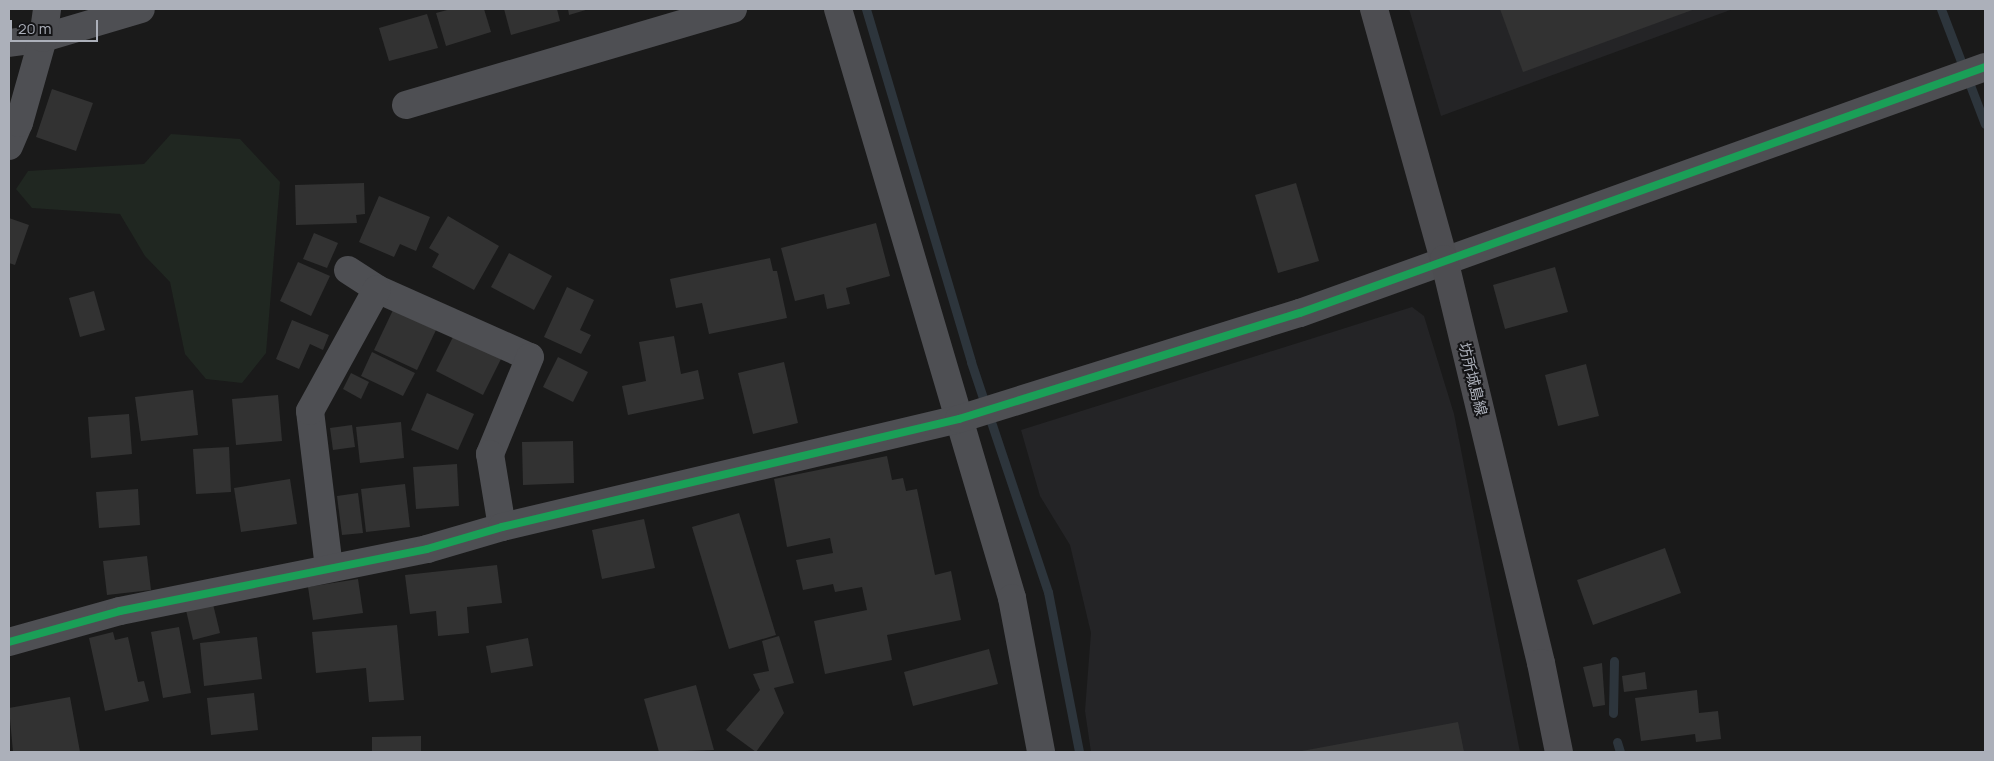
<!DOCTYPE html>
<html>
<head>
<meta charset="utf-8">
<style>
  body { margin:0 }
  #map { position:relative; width:1994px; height:761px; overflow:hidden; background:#1a1a1a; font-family:Manrope,"Noto Sans JP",sans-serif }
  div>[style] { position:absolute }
  .built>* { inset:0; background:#242426 }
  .green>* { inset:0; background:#202721 }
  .stream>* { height:9px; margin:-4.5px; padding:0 4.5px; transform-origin:4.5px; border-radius:4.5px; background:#2d353c }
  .building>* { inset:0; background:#323232 }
  .minor>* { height:28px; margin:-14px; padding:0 14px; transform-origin:14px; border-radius:14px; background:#4e4f53 }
  .secondary>* { height:28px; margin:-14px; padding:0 14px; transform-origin:14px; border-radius:14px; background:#4d4d51 }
  .cycleway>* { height:8px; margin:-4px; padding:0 4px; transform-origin:4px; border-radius:4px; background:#1a9f57 }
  span { translate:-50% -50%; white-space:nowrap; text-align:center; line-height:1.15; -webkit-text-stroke:4px #141416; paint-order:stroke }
  .street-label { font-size:15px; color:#acb0ba }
  .frame { position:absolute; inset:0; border:10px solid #acb0ba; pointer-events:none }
  .scale { position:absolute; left:10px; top:20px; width:88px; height:22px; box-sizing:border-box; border:2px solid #acb0ba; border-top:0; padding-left:6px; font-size:15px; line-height:18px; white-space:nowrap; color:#acb0ba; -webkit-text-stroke:4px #141416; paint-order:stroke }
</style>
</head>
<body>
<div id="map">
  <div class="built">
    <div style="clip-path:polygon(1409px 9px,1733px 9px,1441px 116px)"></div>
    <div style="clip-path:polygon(1412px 307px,1424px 316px,1454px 414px,1520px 752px,1091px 752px,1085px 711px,1091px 633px,1070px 545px,1040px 496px,1021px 430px)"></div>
  </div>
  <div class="green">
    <div style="clip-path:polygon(171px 134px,240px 139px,280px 182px,266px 353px,242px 383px,206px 379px,185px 354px,170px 282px,145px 256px,120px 214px,32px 208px,16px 189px,28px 171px,144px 164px)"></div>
  </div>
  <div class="stream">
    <div style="left:866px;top:9px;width:368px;rotate:73.4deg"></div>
    <div style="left:971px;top:362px;width:243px;rotate:71.5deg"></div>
    <div style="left:1048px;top:592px;width:163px;rotate:79deg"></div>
    <div style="left:1941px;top:9px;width:123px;rotate:69.1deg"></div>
    <div style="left:1613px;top:713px;width:52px;rotate:-88.9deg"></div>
    <div style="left:1617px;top:742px;width:10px;rotate:73deg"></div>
  </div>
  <div class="building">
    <div style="clip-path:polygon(451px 9px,484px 9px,491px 32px,446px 46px,436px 13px)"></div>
    <div style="clip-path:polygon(504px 9px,557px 9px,560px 21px,511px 35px)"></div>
    <div style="clip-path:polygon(568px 9px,589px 9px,569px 15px)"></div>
    <div style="clip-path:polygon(1500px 9px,1695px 9px,1523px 72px)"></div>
    <div style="clip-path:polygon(427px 14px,438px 48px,389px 61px,379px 28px)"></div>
    <div style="clip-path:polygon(52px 89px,93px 103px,76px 151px,36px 137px)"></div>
    <div style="clip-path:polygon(364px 183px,365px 214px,356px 215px,357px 223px,296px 225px,295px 185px)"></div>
    <div style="clip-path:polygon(1296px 183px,1319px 261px,1278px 273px,1255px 195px)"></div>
    <div style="clip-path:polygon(379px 196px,430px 217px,416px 251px,400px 244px,394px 257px,359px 242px)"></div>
    <div style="clip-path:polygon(448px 216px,499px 246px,474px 290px,432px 267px,439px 254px,429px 248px)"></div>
    <div style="clip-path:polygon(9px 218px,29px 225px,15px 265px,9px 263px)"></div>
    <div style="clip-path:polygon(876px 223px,890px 276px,846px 288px,850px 304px,827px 309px,824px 294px,795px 301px,781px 248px)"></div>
    <div style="clip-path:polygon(314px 233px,338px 243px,327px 268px,303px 259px)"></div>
    <div style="clip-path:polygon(509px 253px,552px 276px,534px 310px,491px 287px)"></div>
    <div style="clip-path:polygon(770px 258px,773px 271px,777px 271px,787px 318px,709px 334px,702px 303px,676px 308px,670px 279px)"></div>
    <div style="clip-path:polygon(298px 262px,330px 276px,311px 316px,280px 301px)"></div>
    <div style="clip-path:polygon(1555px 267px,1568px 312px,1505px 329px,1493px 285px)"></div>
    <div style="clip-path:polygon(567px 287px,594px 300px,580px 330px,591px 335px,581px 354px,544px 337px)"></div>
    <div style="clip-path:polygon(94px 291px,105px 330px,80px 337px,69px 298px)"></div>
    <div style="clip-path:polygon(393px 310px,436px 330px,417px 370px,374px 350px)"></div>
    <div style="clip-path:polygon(292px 320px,329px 335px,323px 350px,310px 344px,299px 369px,276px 359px)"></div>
    <div style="clip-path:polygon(454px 335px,501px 359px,483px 395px,436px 371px)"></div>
    <div style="clip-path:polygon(674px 336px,681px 374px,698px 370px,704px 399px,628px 415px,622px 386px,646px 381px,639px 342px)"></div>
    <div style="clip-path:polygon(372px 352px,415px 373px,403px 396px,361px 376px)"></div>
    <div style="clip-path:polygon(558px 357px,588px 372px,573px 402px,543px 387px)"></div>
    <div style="clip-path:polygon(784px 362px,798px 423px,753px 434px,738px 373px)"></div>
    <div style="clip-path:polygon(1586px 364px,1599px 416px,1558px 426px,1545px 375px)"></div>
    <div style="clip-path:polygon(351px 373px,369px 382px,361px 399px,343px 389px)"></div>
    <div style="clip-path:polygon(193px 390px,198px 435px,141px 441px,135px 397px)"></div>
    <div style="clip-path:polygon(427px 393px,474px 414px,458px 450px,411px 430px)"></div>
    <div style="clip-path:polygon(278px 395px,282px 441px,236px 445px,232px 399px)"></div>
    <div style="clip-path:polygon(129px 414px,132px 454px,91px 458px,88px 417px)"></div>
    <div style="clip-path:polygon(401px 422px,404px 458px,360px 463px,356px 427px)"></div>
    <div style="clip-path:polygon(352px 425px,355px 447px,333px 450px,330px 428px)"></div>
    <div style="clip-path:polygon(573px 441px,574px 483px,523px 485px,522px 442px)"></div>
    <div style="clip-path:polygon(229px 447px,231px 492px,196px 494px,193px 449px)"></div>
    <div style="clip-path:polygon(887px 456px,892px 480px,903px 478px,906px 491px,917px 489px,935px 575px,951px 571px,961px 620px,887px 635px,892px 660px,825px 674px,814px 621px,867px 610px,862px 587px,835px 592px,833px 584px,803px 590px,796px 560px,833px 553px,830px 538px,787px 547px,774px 479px)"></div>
    <div style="clip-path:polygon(457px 464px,459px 506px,416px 509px,413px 467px)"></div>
    <div style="clip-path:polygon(290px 479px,297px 524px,241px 532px,234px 488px)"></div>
    <div style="clip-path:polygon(405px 484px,410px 527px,366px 532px,361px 489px)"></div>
    <div style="clip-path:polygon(138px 489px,140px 525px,99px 528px,96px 492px)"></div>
    <div style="clip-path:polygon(358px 493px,363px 533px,342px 535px,337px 496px)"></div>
    <div style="clip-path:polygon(739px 513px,776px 635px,729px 649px,692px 527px)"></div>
    <div style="clip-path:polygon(644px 519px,655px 568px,602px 579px,592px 530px)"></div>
    <div style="clip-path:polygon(1665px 548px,1681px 593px,1593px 625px,1577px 580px)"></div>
    <div style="clip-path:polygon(147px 556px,151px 590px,107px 595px,103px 561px)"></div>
    <div style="clip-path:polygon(497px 565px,502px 603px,467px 607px,469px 633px,438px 636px,436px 611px,410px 614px,405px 575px)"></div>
    <div style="clip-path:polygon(358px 579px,363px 613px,313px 620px,308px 587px)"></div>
    <div style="clip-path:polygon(212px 600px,220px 633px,193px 640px,185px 606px)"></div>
    <div style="clip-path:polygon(397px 625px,404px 700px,369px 702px,366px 668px,316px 673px,312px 632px)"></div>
    <div style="clip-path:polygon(179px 627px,191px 693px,163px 698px,151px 632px)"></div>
    <div style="clip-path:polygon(113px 632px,115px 640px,128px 637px,138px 682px,144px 681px,149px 701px,105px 711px,89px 638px)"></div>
    <div style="clip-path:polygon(779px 636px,794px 683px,774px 688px,784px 713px,756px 752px,726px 730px,760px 690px,753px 674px,769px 671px,762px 641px)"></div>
    <div style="clip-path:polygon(257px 637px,262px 679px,204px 686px,200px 643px)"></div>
    <div style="clip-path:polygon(528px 638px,533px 666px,491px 673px,486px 646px)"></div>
    <div style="clip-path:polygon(989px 649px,998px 684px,913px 706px,904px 672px)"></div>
    <div style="clip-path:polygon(1602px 663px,1605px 705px,1593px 707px,1583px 667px)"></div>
    <div style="clip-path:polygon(1645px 672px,1647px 689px,1624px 692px,1622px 676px)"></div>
    <div style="clip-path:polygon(696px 685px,714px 750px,659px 752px,644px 699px)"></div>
    <div style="clip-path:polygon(1697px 690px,1699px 713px,1718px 711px,1721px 739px,1696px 742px,1695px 734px,1641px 741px,1635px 698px)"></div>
    <div style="clip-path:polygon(254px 693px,258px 730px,211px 735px,207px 698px)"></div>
    <div style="clip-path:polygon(70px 697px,80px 752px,13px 752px,9px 708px)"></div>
    <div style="clip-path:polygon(1458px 722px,1464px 752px,1302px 752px,1302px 751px)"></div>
    <div style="clip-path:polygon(421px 736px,421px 752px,372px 752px,372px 737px)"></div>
  </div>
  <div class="minor">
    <div style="left:838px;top:9px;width:614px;rotate:73.54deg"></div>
    <div style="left:1012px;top:598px;width:157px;rotate:79.3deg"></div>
    <div style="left:9px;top:43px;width:34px;rotate:-8deg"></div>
    <div style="left:43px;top:38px;width:102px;rotate:-16.5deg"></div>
    <div style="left:406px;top:105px;width:341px;rotate:-16.4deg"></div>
    <div style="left:9px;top:146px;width:25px;rotate:-67deg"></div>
    <div style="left:19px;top:123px;width:88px;rotate:-74.2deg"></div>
    <div style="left:43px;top:38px;width:29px;rotate:-82deg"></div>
    <div style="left:348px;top:270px;width:35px;rotate:33deg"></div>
    <div style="left:377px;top:289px;width:167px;rotate:24deg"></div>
    <div style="left:530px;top:357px;width:105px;rotate:112.4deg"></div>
    <div style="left:490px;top:454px;width:74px;rotate:80.7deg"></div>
    <div style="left:329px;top:568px;width:158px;rotate:-96.9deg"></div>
    <div style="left:310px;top:411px;width:139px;rotate:-61.2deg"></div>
    <div style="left:9px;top:642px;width:115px;rotate:-15.6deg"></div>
    <div style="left:120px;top:611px;width:313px;rotate:-11.4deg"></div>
    <div style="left:427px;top:549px;width:78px;rotate:-16.3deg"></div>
    <div style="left:502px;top:527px;width:470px;rotate:-13.3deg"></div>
    <div style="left:959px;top:419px;width:357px;rotate:-17.3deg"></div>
    <div style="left:1300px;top:313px;width:728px;rotate:-19.75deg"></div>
  </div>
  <div class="secondary">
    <div style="left:1374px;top:9px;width:260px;rotate:74.4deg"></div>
    <div style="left:1444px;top:259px;width:415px;rotate:76.5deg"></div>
    <div style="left:1541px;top:663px;width:91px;rotate:78.6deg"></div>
  </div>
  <div class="cycleway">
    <div style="left:9px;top:642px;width:115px;rotate:-15.6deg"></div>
    <div style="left:120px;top:611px;width:313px;rotate:-11.4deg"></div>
    <div style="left:427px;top:549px;width:78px;rotate:-16.3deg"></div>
    <div style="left:502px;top:527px;width:470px;rotate:-13.3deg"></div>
    <div style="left:959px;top:419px;width:357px;rotate:-17.3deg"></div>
    <div style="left:1300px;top:313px;width:728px;rotate:-19.75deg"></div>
  </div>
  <div class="street-label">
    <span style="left:1473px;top:379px;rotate:76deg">坊所城島線</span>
  </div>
  <div class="frame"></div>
  <div class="scale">20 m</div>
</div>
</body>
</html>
